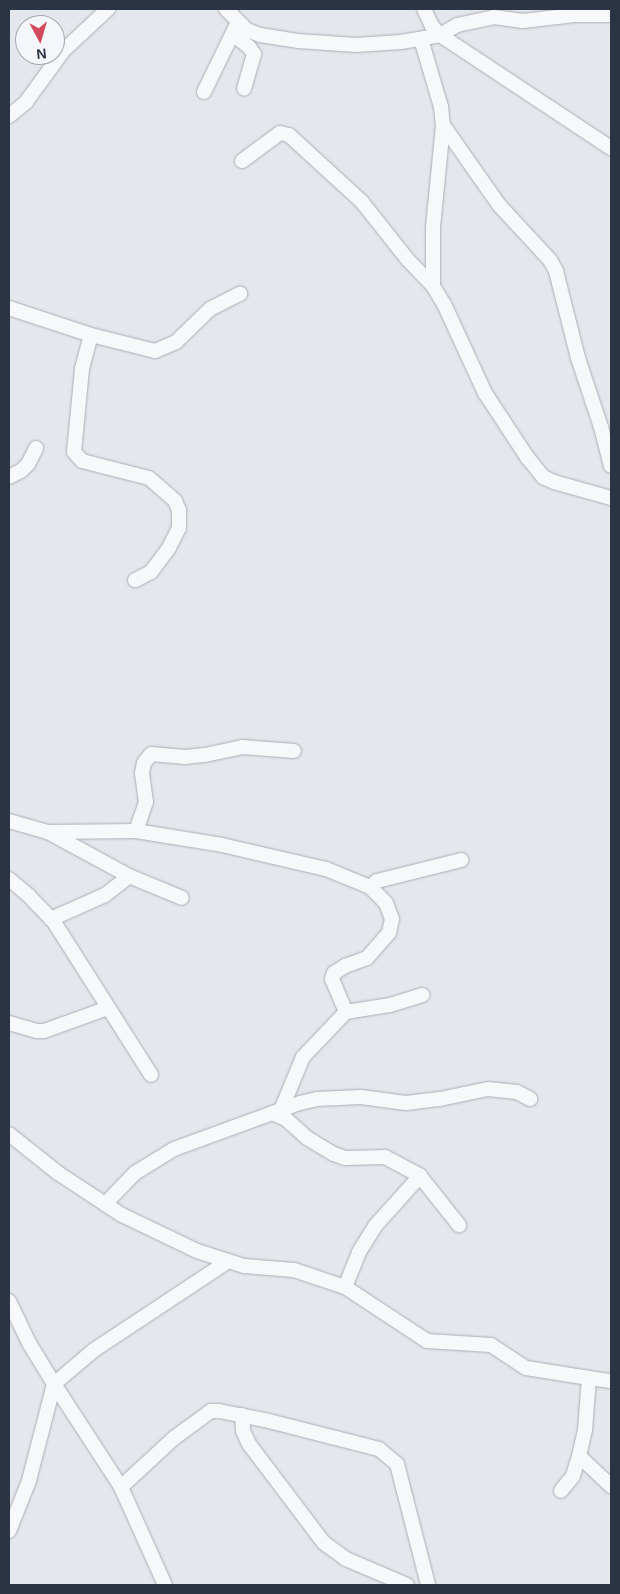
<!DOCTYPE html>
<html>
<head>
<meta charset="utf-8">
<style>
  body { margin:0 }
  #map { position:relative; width:620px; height:1594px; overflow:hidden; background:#e4e7ec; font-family:Arial,sans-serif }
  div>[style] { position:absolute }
  .roads { filter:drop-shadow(0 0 1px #a9aeb7) drop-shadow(0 0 1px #a9aeb7) }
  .minor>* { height:14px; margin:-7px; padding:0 7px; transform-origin:7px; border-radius:7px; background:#f7f8fa }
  span { translate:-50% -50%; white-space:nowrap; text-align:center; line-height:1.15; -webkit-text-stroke:5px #f4f6f9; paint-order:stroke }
  .frame { position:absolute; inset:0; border:10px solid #2b3445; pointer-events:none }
  .north { position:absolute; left:15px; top:15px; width:50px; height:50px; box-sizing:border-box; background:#f4f6f9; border:1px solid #a4a8b1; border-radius:50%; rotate:174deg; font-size:14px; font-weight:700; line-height:20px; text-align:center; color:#2b3445 }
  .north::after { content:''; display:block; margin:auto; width:18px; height:22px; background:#d1495b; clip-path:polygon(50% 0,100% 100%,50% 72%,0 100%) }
</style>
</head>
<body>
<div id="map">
  <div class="roads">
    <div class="minor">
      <div style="left:226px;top:9px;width:30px;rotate:45deg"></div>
      <div style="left:247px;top:30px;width:14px;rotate:21deg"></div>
      <div style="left:260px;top:35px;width:38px;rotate:9deg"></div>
      <div style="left:298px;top:41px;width:58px;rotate:3.9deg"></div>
      <div style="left:356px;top:45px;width:45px;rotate:-3.8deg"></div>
      <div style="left:401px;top:42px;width:40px;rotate:-10deg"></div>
      <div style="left:440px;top:35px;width:20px;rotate:-30deg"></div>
      <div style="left:457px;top:25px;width:38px;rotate:-12deg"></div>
      <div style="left:494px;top:17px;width:29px;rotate:8deg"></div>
      <div style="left:523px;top:21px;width:52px;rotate:-6.6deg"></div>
      <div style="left:575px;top:15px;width:36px"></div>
      <div style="left:424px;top:9px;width:19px;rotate:65deg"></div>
      <div style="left:432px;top:26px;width:12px;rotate:48deg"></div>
      <div style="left:440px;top:35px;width:205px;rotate:33.5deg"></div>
      <div style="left:233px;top:34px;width:21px;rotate:39deg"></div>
      <div style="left:249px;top:47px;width:9px;rotate:54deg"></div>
      <div style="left:254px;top:54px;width:36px;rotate:106deg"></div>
      <div style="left:421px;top:39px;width:71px;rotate:73.6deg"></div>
      <div style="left:441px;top:107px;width:18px;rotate:84deg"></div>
      <div style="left:443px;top:125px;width:102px;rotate:95.6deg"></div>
      <div style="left:433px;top:227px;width:59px;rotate:90deg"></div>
      <div style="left:433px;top:286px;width:21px;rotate:59deg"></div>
      <div style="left:444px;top:304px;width:98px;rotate:65.3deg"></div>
      <div style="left:485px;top:393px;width:77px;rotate:56.7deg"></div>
      <div style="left:527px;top:457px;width:26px;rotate:51deg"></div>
      <div style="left:543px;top:477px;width:12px;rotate:24deg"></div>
      <div style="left:554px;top:482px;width:59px;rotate:15.7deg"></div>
      <div style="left:204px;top:92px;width:78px;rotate:-64.1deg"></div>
      <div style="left:9px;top:116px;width:22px;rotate:-39deg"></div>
      <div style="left:26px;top:102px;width:63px;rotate:-54deg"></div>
      <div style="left:63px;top:51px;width:62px;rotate:-43deg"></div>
      <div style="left:443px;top:125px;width:98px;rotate:55deg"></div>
      <div style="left:499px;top:205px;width:75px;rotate:47.2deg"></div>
      <div style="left:550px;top:260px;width:13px;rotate:61deg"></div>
      <div style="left:556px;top:271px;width:90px;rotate:75.8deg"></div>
      <div style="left:578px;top:358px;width:73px;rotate:71.6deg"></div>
      <div style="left:601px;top:427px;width:40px;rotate:75.6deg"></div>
      <div style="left:242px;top:161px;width:47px;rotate:-36.4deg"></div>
      <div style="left:280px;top:133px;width:9px;rotate:13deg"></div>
      <div style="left:289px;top:135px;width:99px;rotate:42.5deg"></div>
      <div style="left:362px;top:202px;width:74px;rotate:51.6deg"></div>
      <div style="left:408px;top:260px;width:36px;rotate:46deg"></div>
      <div style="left:9px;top:308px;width:86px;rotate:18.2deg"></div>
      <div style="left:91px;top:335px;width:66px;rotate:14deg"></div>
      <div style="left:155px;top:351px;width:23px;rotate:-23deg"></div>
      <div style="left:176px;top:342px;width:47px;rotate:-44.1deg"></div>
      <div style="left:210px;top:309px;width:34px;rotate:-27deg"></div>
      <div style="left:91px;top:335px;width:35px;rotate:105deg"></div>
      <div style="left:82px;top:369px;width:83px;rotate:95.5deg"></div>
      <div style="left:74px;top:452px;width:12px;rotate:48deg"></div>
      <div style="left:82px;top:461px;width:69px;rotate:14.2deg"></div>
      <div style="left:149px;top:478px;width:35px;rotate:41deg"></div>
      <div style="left:175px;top:501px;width:10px;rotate:66deg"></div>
      <div style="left:179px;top:510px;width:18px;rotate:90deg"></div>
      <div style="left:179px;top:528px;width:22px;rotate:117deg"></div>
      <div style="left:169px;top:548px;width:30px;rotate:127deg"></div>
      <div style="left:151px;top:572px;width:18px;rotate:153deg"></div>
      <div style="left:9px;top:477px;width:13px;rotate:-27deg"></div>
      <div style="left:21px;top:471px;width:10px;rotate:-45deg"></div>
      <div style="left:28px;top:464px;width:18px;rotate:-63deg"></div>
      <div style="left:9px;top:821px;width:41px;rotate:15.8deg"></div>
      <div style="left:48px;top:832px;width:88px;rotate:-0.7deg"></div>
      <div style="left:136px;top:831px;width:87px;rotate:9.2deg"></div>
      <div style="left:222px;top:845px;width:107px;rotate:13deg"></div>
      <div style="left:326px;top:869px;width:48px;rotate:22.2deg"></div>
      <div style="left:370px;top:887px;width:9px;rotate:-41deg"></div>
      <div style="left:377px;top:881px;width:87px;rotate:-14deg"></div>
      <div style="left:136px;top:831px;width:31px;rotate:-71deg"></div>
      <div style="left:146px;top:802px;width:29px;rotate:-98deg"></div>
      <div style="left:142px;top:773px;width:10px;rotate:-79deg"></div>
      <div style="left:144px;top:763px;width:11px;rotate:-52deg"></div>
      <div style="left:151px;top:754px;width:34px;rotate:5deg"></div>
      <div style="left:185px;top:757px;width:20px;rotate:-6deg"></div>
      <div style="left:205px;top:755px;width:38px;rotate:-12deg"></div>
      <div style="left:242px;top:747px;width:52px;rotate:4.4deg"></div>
      <div style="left:48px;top:832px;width:92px;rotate:28.5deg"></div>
      <div style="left:129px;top:876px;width:57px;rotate:22.5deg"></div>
      <div style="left:9px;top:879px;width:26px;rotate:40deg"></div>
      <div style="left:29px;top:896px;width:36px;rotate:46deg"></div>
      <div style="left:54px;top:922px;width:181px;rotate:57.6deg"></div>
      <div style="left:51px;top:919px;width:59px;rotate:-24deg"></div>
      <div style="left:105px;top:895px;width:31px;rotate:-38deg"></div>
      <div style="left:346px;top:1012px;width:36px;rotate:-113deg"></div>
      <div style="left:332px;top:979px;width:6px;rotate:-72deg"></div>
      <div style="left:334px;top:973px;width:13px;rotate:-32deg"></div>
      <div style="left:345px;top:966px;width:23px;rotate:-20deg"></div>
      <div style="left:367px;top:958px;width:33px;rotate:-49deg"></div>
      <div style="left:389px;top:933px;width:14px;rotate:-78deg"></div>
      <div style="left:392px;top:919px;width:17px;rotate:-111deg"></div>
      <div style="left:386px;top:903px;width:23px;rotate:-135deg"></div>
      <div style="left:9px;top:1023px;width:29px;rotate:16deg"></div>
      <div style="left:37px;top:1031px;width:7px"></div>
      <div style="left:44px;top:1031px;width:68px;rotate:-19.8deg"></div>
      <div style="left:281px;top:1110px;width:57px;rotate:-67.5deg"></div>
      <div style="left:303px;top:1057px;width:62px;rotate:-46.3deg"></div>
      <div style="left:346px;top:1012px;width:45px;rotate:-9deg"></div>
      <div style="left:390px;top:1005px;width:34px;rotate:-17deg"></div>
      <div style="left:272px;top:1113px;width:15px;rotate:23deg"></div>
      <div style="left:286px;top:1119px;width:28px;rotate:42deg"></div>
      <div style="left:307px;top:1138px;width:31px;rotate:31deg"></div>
      <div style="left:334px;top:1154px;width:12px;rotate:20deg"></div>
      <div style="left:345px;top:1158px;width:40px;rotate:-1.4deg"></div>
      <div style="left:385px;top:1157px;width:40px;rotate:28deg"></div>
      <div style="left:420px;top:1176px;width:63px;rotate:51.5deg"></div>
      <div style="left:9px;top:1134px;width:63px;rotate:38.5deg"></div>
      <div style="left:58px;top:1173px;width:77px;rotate:33.3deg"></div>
      <div style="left:122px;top:1215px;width:83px;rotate:25.6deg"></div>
      <div style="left:197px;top:1251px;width:49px;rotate:17.7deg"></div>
      <div style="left:244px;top:1266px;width:50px;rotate:4.6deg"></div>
      <div style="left:294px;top:1270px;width:54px;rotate:18.4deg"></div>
      <div style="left:345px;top:1287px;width:98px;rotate:33.4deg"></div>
      <div style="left:427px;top:1341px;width:64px;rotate:3.6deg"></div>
      <div style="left:491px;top:1345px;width:42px;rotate:33.3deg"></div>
      <div style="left:526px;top:1368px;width:64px;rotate:9deg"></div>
      <div style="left:589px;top:1378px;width:52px;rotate:94.4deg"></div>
      <div style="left:585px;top:1430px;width:27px;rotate:103deg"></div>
      <div style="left:579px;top:1456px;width:21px;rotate:107deg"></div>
      <div style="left:573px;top:1476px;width:19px;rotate:129deg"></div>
      <div style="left:105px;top:1204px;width:43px;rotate:-45.9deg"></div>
      <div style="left:135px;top:1173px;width:46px;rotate:-31.6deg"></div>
      <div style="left:174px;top:1149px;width:134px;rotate:-20.1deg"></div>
      <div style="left:300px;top:1103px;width:17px;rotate:-13deg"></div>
      <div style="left:317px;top:1099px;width:44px;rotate:-2.6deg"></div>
      <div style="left:361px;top:1097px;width:45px;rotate:7.6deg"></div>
      <div style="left:406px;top:1103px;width:34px;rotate:-7deg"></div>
      <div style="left:440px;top:1099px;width:49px;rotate:-11.8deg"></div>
      <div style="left:488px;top:1089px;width:29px;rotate:6deg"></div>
      <div style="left:517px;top:1092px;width:15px;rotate:28deg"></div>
      <div style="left:345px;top:1287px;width:38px;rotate:-68deg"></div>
      <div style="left:359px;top:1252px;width:31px;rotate:-58deg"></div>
      <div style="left:375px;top:1226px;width:67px;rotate:-48deg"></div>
      <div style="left:9px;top:1301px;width:47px;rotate:64.5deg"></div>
      <div style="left:29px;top:1343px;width:48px;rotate:58.6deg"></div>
      <div style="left:54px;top:1384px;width:100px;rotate:104.5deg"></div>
      <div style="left:29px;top:1481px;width:54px;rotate:111.8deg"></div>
      <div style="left:589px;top:1378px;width:22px;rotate:8deg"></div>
      <div style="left:242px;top:1415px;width:16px;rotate:86deg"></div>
      <div style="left:243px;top:1431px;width:14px;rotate:65deg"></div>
      <div style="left:249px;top:1444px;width:124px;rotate:52.9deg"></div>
      <div style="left:324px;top:1543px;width:27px;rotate:36deg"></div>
      <div style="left:346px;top:1559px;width:66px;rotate:23.1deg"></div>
      <div style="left:579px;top:1456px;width:44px;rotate:43.2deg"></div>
      <div style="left:121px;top:1487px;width:72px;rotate:-42.8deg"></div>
      <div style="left:174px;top:1438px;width:46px;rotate:-36.1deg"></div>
      <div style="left:211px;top:1411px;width:8px"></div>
      <div style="left:219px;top:1411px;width:47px;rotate:11.1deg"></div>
      <div style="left:265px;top:1420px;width:118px;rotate:14.3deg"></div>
      <div style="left:379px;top:1449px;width:23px;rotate:40deg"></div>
      <div style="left:397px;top:1464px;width:125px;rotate:75.6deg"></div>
      <div style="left:165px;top:1585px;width:107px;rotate:-114.2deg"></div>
      <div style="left:121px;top:1487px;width:123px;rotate:-123deg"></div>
      <div style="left:54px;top:1384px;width:52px;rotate:-40.4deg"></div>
      <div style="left:94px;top:1350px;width:159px;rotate:-33.5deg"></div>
    </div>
  </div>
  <div class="frame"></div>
  <div class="north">N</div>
</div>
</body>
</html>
